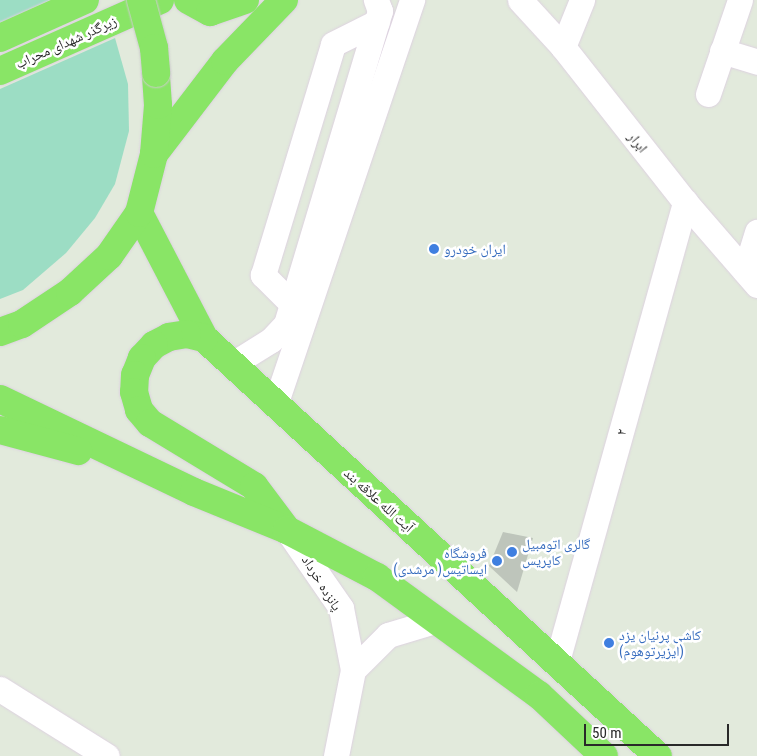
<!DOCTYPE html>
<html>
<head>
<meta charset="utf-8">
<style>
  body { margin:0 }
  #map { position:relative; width:757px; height:756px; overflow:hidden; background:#e2eadc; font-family:"Roboto Condensed","Noto Naskh Arabic",sans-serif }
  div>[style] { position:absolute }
  .green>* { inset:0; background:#9cddc4 }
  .building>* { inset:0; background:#bec5bb }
  .roads { filter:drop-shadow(0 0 1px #ddd1e0) drop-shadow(0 0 1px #ddd1e0) }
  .minor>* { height:25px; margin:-12.5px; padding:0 12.5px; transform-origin:12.5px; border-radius:12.5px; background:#fff }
  .major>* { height:28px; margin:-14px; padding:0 14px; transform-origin:14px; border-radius:14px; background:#89e566 }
  .bridges { filter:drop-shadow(0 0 1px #ccc) drop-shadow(0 0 1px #ccc) }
  .major-bridge>* { height:28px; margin:-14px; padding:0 14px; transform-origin:14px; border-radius:14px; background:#89e566 }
  .dots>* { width:14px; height:14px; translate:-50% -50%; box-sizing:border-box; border:2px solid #fff; border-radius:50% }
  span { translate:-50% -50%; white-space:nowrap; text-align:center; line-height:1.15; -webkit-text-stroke:5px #fff; paint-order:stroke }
  .street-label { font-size:14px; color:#292929 }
  .shop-label { font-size:14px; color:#366cbe }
  .left { translate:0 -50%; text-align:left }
  .right { translate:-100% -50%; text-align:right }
  .scale { position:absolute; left:584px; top:724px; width:145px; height:22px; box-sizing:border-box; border:2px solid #292929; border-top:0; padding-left:6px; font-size:15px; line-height:18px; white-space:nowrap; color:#292929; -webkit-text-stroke:4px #fff; paint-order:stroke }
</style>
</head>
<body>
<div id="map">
  <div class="green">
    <div style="clip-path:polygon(0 0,50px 0,0 23px)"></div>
    <div style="clip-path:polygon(115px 38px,128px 84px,129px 131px,115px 184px,95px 218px,66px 253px,23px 290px,0 299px,0 89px)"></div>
  </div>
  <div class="building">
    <div style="clip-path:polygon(503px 532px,533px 538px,517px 592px,489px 566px)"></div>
  </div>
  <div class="roads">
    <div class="minor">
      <div style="left:520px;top:0;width:64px;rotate:47.5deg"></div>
      <div style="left:563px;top:47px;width:197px;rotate:51.8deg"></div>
      <div style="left:685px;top:202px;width:110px;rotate:49.1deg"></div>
      <div style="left:563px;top:47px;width:51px;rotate:-68deg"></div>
      <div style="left:722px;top:51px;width:37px;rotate:17deg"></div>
      <div style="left:708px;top:94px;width:99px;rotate:-71.2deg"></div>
      <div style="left:745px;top:271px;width:41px;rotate:-72.9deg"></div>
      <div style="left:291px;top:303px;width:40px;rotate:-135deg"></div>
      <div style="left:263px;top:275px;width:241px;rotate:-73.1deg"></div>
      <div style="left:333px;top:44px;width:49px;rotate:-26.6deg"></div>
      <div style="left:231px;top:365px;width:47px;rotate:-32deg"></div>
      <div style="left:271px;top:340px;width:22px;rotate:-47deg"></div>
      <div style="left:286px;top:324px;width:327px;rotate:-73.3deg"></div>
      <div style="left:380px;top:11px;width:12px;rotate:-110deg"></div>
      <div style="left:275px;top:405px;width:428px;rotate:-71.3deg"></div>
      <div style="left:287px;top:530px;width:95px;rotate:55.3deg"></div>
      <div style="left:341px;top:608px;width:63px;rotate:79deg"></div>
      <div style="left:353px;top:670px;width:88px;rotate:101.2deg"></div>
      <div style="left:557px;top:661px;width:477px;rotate:-74.4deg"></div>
      <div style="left:353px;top:670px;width:49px;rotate:-45deg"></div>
      <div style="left:388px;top:635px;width:52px;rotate:-16.7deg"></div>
      <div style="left:0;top:689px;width:126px;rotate:32.1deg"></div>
    </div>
    <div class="major">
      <div style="left:188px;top:0;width:25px;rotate:29deg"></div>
      <div style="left:210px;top:12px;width:37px;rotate:-19deg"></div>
      <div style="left:0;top:38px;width:93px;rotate:-24.1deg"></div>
      <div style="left:0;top:71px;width:175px;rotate:-23.9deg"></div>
      <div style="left:154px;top:154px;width:117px;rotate:-52.6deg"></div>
      <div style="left:225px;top:61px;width:85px;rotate:-46deg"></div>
      <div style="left:139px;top:213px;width:141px;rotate:62.5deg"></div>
      <div style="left:204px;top:338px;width:617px;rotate:42.64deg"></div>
      <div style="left:0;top:332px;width:23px;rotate:-20deg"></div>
      <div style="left:22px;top:324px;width:58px;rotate:-33.7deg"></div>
      <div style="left:70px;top:292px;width:53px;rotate:-42.7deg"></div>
      <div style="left:109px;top:256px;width:52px;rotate:-55.1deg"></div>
      <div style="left:139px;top:213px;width:61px;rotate:-75.7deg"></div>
      <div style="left:154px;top:154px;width:49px;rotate:-85.3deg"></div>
      <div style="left:158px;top:105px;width:32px;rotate:-94deg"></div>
      <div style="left:204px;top:338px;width:17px;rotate:-167deg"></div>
      <div style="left:187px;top:334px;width:18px;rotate:171deg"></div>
      <div style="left:169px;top:337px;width:17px;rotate:152deg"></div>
      <div style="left:154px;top:345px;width:18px;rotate:133deg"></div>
      <div style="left:142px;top:358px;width:18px;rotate:112deg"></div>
      <div style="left:135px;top:375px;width:17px;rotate:93deg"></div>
      <div style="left:134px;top:392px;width:19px;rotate:74deg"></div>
      <div style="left:139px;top:410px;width:17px;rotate:50deg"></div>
      <div style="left:150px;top:423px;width:122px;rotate:31.2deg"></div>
      <div style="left:254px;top:486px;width:55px;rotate:53.1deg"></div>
      <div style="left:0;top:399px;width:215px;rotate:25.6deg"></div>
      <div style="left:194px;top:492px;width:100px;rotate:22.2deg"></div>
      <div style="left:287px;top:530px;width:102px;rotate:27.6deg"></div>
      <div style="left:377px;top:577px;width:200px;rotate:36.1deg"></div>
      <div style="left:539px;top:695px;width:89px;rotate:43.2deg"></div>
      <div style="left:0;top:430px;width:81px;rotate:15.1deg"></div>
    </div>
  </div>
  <div class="bridges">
    <div class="major-bridge">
      <div style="left:141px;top:0;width:50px;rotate:74.8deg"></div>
      <div style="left:154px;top:48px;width:25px;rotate:85deg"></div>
    </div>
  </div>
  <div class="dots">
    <div style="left:434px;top:249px;background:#3f7fe0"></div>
    <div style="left:512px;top:552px;background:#3f7fe0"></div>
    <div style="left:497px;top:561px;background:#3f7fe0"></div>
    <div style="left:609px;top:643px;background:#3f7fe0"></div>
  </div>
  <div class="street-label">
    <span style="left:66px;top:42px;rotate:-24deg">زیرگذر شهدای محراب</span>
    <span style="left:638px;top:142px;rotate:52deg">ابرار</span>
    <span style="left:621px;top:432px;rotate:-74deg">۲</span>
    <span style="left:379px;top:500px;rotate:42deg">آیت الله علاقه بند</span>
    <span style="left:322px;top:583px;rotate:58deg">پانزده خرداد</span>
  </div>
  <div class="shop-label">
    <span class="left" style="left:444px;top:249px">ایران خودرو</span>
    <span class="left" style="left:522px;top:552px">گالری اتومبیل<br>کاپریس</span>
    <span class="right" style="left:487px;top:561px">فروشگاه<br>ایساتیس( مرشدی)</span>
    <span class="left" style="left:619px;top:643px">کاشی پرنیان یزد<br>(ایزیرتوهوم)</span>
  </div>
  <div class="scale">50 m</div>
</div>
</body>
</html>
